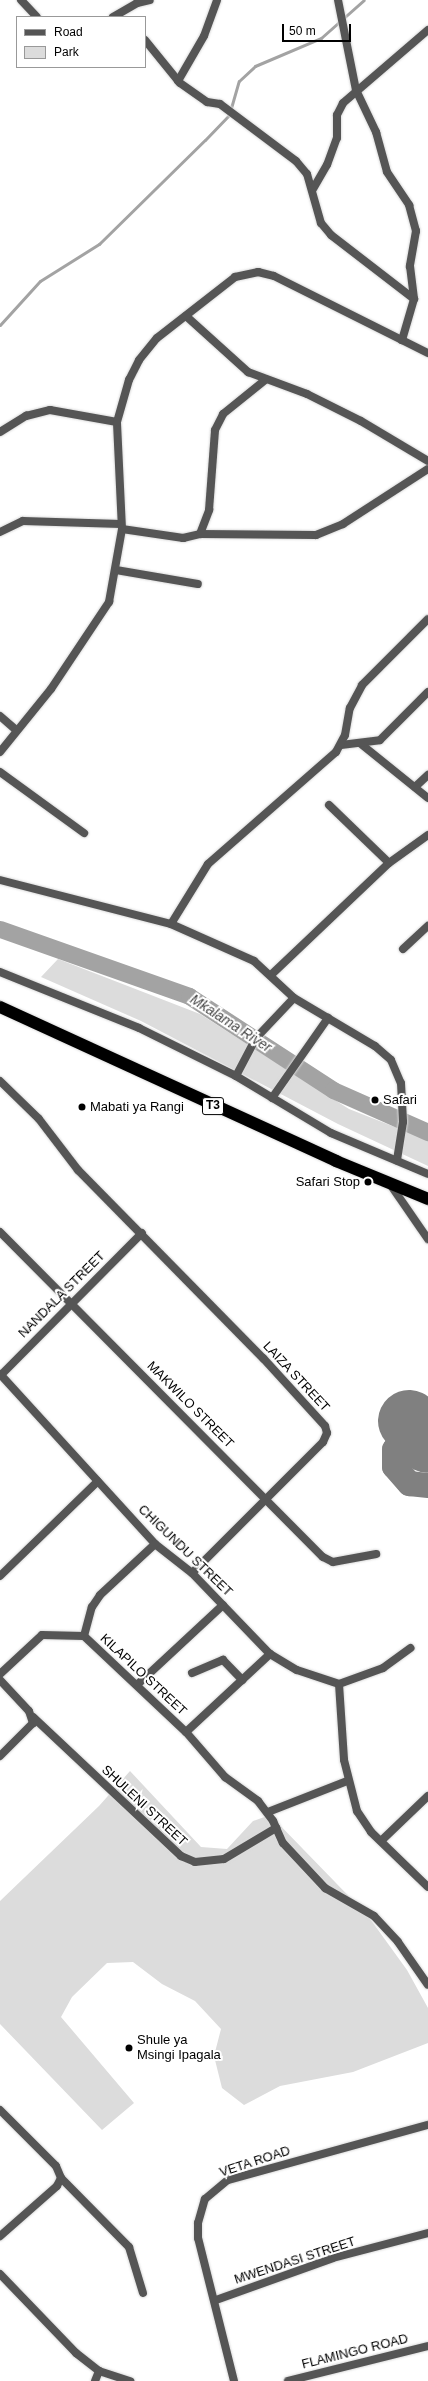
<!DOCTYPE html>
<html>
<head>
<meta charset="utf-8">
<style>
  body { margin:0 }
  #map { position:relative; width:428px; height:2381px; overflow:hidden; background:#fff; font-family:Helvetica,sans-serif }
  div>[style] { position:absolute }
  .green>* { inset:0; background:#dcdcdc }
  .stream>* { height:3px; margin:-1.5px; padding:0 1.5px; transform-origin:1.5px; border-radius:1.5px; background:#a3a3a3 }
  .river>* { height:17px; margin:-8.5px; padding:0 8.5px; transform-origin:8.5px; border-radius:8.5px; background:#a3a3a3 }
  .taxiway>* { height:25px; margin:-12.5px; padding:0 12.5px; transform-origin:12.5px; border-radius:12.5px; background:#808080 }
  .runway>* { height:62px; margin:-31px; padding:0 31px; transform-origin:31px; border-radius:31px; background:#808080 }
  .roads { filter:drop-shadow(0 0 1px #dbdbdb) drop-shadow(0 0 1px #dbdbdb) }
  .street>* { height:8px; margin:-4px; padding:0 4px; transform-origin:4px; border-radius:4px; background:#555 }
  .highway>* { height:12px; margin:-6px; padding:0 6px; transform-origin:6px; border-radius:6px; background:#000 }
  .dots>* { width:11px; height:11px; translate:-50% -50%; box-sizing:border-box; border:2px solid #fff; border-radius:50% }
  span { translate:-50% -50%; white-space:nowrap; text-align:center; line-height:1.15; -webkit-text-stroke:4px #fff; paint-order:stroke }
  .shield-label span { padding:1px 3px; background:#fff; border:1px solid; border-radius:3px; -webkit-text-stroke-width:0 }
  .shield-label { font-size:12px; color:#000; font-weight:700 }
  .poi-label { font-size:13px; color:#000 }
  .left { translate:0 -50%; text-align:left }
  .right { translate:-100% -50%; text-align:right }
  .street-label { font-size:13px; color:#000 }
  .water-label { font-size:14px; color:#444; font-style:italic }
  .legend { position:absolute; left:16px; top:16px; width:130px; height:52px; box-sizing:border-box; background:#fff; border:1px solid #999; margin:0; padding:5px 7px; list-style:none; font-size:12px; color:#000 }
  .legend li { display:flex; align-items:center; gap:8px; height:20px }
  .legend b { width:20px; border:1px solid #999 }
  .scale { position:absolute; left:282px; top:24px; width:69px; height:18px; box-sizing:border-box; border:2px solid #000; border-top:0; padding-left:5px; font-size:12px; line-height:14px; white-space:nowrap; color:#000; -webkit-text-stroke:3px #fff; paint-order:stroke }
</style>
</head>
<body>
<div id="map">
  <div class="green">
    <div style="clip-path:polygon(58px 959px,200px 1014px,349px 1109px,428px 1140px,428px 1166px,338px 1124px,141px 1021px,41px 977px)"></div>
    <div style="clip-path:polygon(130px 1771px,201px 1847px,227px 1849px,253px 1821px,270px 1815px,368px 1916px,407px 1970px,428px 2008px,428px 2043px,353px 2072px,280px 2086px,244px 2105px,222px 2088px,214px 2056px,221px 2029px,195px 2001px,162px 1984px,133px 1962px,107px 1963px,72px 1997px,61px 2017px,134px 2103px,102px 2130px,0 2024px,0 1901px,99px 1806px)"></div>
  </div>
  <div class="stream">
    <div style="left:0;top:325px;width:59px;rotate:-47.7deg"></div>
    <div style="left:40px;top:281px;width:70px;rotate:-32.1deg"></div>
    <div style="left:99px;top:244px;width:148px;rotate:-44.5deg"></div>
    <div style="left:205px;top:140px;width:35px;rotate:-46deg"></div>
    <div style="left:229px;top:115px;width:35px;rotate:-74deg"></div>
    <div style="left:239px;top:81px;width:22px;rotate:-43deg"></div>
    <div style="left:255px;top:66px;width:72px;rotate:-23deg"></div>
    <div style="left:321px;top:38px;width:57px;rotate:-41.5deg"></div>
  </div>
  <div class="river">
    <div style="left:0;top:929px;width:201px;rotate:19.5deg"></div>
    <div style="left:189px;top:996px;width:172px;rotate:33.1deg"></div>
    <div style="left:333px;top:1090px;width:104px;rotate:23.9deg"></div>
  </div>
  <div class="taxiway">
    <div style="left:411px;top:1424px;width:30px;rotate:124deg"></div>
    <div style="left:394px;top:1449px;width:17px;rotate:90deg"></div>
    <div style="left:394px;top:1466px;width:23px;rotate:49deg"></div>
    <div style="left:409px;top:1483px;width:19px;rotate:6deg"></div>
  </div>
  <div class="runway">
    <div style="left:409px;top:1421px;width:28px;rotate:48deg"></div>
  </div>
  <div class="roads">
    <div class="street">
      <div style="left:21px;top:0;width:23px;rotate:47deg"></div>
      <div style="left:338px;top:0;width:92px;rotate:78.7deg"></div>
      <div style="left:356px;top:90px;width:47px;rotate:64.5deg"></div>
      <div style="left:376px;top:132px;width:41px;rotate:74.6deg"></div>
      <div style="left:387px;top:172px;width:40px;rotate:56deg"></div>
      <div style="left:409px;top:205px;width:27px;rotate:75deg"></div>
      <div style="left:416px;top:231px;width:36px;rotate:100deg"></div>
      <div style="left:410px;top:266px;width:33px;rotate:83deg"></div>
      <div style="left:414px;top:299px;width:43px;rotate:106.3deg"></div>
      <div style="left:113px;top:17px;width:28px;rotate:-30deg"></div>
      <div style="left:137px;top:3px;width:13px;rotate:-13deg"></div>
      <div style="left:145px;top:40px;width:55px;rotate:50.9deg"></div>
      <div style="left:180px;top:83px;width:33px;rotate:35deg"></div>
      <div style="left:207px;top:102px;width:13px;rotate:9deg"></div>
      <div style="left:220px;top:104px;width:95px;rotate:36.9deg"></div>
      <div style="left:296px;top:161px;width:17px;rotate:50deg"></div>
      <div style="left:307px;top:174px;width:51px;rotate:74.1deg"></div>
      <div style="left:321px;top:223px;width:16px;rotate:50deg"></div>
      <div style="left:331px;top:235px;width:105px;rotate:37.6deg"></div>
      <div style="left:178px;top:81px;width:52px;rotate:-60deg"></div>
      <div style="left:204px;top:36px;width:38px;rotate:-70deg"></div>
      <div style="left:313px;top:189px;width:28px;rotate:-60deg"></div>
      <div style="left:327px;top:165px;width:29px;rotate:-70deg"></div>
      <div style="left:337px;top:138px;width:23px;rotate:-90deg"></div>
      <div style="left:337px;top:115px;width:13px;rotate:-63deg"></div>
      <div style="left:343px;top:103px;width:112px;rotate:-40.7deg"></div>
      <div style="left:186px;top:316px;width:84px;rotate:42.1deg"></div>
      <div style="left:248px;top:372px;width:63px;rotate:20.4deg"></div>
      <div style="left:307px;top:394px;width:60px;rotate:26.6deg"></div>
      <div style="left:361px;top:421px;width:78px;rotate:30.8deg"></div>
      <div style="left:0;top:432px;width:31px;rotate:-32deg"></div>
      <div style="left:26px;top:416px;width:25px;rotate:-14deg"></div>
      <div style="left:50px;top:410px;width:68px;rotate:10.2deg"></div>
      <div style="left:122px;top:529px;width:62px;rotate:8.4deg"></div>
      <div style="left:183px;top:538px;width:17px;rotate:-13deg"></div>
      <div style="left:200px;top:534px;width:26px;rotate:-69deg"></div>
      <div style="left:209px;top:510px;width:80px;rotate:-85.7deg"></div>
      <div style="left:215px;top:430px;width:18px;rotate:-63deg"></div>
      <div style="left:223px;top:414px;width:54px;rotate:-39deg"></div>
      <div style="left:0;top:532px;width:25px;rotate:-26deg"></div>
      <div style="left:23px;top:521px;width:98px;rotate:1.8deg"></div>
      <div style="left:200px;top:534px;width:116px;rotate:0.5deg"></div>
      <div style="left:316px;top:535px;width:29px;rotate:-22deg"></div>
      <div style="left:343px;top:524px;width:101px;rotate:-32.9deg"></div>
      <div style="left:116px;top:570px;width:83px;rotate:9.7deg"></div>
      <div style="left:0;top:716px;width:20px;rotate:41deg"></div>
      <div style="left:361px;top:744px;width:86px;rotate:38.9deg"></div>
      <div style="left:341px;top:745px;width:39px;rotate:-7deg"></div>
      <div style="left:380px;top:740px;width:68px;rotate:-45deg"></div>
      <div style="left:0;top:752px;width:81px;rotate:-51deg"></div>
      <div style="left:51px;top:689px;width:105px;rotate:-56.3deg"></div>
      <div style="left:109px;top:602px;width:74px;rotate:-79.9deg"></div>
      <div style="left:122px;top:529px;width:107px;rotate:-92.7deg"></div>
      <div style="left:117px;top:422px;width:44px;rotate:-74.1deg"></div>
      <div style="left:129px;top:380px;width:22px;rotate:-63deg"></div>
      <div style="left:139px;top:360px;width:28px;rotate:-51deg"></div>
      <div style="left:157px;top:338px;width:99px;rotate:-38deg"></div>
      <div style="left:235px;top:277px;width:24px;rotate:-12deg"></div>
      <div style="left:258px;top:272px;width:16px;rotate:14deg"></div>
      <div style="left:274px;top:276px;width:172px;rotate:26.6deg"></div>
      <div style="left:0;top:772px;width:104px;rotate:36deg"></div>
      <div style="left:415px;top:787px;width:18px;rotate:-43deg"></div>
      <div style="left:329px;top:805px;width:83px;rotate:44deg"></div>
      <div style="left:0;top:880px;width:177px;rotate:14.4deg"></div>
      <div style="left:171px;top:924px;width:91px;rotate:24deg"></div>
      <div style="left:254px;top:961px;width:54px;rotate:42.8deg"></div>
      <div style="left:294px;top:998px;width:94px;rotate:30.7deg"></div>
      <div style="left:375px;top:1046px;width:21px;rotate:41deg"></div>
      <div style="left:391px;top:1060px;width:25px;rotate:67deg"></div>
      <div style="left:401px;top:1083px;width:39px;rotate:87deg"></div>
      <div style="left:403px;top:1122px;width:39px;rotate:99deg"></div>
      <div style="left:171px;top:924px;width:70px;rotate:-58.3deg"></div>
      <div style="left:208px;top:864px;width:170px;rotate:-41.2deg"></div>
      <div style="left:336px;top:752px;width:19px;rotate:-62deg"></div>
      <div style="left:345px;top:735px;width:27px;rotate:-80deg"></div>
      <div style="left:350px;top:708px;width:26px;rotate:-62deg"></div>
      <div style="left:362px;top:685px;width:93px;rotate:-45deg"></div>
      <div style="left:403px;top:949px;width:34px;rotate:-43deg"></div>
      <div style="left:0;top:972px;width:150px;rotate:21.9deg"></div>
      <div style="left:139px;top:1028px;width:108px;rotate:26.3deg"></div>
      <div style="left:236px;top:1076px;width:111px;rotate:31deg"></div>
      <div style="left:331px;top:1133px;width:105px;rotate:22.9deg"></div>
      <div style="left:272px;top:974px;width:161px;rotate:-43.5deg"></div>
      <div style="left:389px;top:863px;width:48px;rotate:-35.7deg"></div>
      <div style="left:236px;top:1076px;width:43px;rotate:-62.2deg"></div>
      <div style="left:256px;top:1038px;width:55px;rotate:-46.5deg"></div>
      <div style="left:0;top:1081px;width:54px;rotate:44.3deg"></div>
      <div style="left:39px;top:1119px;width:64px;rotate:52.6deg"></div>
      <div style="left:78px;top:1170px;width:264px;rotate:45.5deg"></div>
      <div style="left:263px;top:1358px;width:92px;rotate:47.6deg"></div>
      <div style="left:325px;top:1426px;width:7px;rotate:74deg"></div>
      <div style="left:327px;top:1433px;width:10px;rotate:114deg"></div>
      <div style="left:323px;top:1442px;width:185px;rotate:135deg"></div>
      <div style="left:272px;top:1098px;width:98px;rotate:-55deg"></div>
      <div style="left:390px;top:1184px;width:67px;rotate:55.4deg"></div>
      <div style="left:0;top:1232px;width:458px;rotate:45.2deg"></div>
      <div style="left:323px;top:1557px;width:11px;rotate:27deg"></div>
      <div style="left:333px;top:1562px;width:44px;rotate:-10.5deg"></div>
      <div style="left:0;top:1374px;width:230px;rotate:47.6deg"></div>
      <div style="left:155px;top:1544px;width:47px;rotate:38.1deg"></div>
      <div style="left:192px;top:1573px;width:112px;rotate:46.1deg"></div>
      <div style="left:270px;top:1654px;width:31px;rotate:31deg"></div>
      <div style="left:297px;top:1670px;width:44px;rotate:18.4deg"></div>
      <div style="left:339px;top:1684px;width:47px;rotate:-20deg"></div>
      <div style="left:383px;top:1668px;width:34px;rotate:-36deg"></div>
      <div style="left:1px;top:1375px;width:200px;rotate:-45.2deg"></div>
      <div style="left:0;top:1576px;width:136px;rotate:-44.1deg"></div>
      <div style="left:84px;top:1636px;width:140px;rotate:43.3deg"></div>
      <div style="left:186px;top:1732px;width:60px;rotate:49.1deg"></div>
      <div style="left:225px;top:1777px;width:41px;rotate:36deg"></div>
      <div style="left:258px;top:1801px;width:25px;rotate:53deg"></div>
      <div style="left:273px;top:1821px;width:24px;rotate:66deg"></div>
      <div style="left:283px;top:1843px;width:62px;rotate:47deg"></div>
      <div style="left:325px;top:1888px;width:56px;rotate:29.7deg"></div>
      <div style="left:374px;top:1916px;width:35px;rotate:47deg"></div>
      <div style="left:398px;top:1942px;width:52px;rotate:55.1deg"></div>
      <div style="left:84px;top:1636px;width:30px;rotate:-75deg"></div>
      <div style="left:92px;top:1607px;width:14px;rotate:-56deg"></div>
      <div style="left:100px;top:1595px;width:75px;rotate:-42.8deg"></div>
      <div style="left:192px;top:1673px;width:34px;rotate:-23deg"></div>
      <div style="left:223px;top:1660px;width:28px;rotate:46deg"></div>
      <div style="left:0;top:1674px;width:57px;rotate:-42.9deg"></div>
      <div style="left:42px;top:1635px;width:42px;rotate:1.4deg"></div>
      <div style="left:0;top:1680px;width:42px;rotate:46.9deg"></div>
      <div style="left:29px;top:1711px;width:13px;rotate:72deg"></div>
      <div style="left:33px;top:1723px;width:47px;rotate:135deg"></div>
      <div style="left:138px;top:1684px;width:116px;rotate:-42.9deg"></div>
      <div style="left:339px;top:1684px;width:76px;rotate:86.2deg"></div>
      <div style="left:344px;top:1760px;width:53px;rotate:75.7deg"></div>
      <div style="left:357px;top:1811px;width:25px;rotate:56deg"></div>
      <div style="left:371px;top:1832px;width:79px;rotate:44deg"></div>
      <div style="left:33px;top:1717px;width:203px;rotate:43.2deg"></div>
      <div style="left:181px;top:1856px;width:15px;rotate:23deg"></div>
      <div style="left:195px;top:1862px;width:29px;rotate:-6deg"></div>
      <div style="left:224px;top:1859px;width:61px;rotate:-30.8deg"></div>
      <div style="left:186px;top:1732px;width:115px;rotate:-42.9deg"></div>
      <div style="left:268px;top:1812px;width:85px;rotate:-21.4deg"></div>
      <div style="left:381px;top:1841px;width:65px;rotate:-43.8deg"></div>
      <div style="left:0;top:2110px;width:79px;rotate:45deg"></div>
      <div style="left:56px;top:2166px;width:13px;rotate:67deg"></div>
      <div style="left:61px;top:2178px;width:9px;rotate:117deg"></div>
      <div style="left:57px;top:2186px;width:76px;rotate:138.7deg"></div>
      <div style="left:61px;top:2178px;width:97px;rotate:45.4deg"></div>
      <div style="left:129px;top:2247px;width:48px;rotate:73.1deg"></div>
      <div style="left:0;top:2274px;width:110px;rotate:46.1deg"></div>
      <div style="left:76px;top:2353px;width:29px;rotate:38deg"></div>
      <div style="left:99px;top:2371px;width:33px;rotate:18deg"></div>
      <div style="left:216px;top:2300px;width:124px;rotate:-19.7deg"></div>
      <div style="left:333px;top:2258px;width:98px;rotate:-14.7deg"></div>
      <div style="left:95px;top:2381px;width:11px;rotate:-68deg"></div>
      <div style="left:234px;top:2381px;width:147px;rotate:-104.1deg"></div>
      <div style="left:198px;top:2238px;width:15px;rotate:-90deg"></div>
      <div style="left:198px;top:2223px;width:25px;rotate:-74deg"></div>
      <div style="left:205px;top:2199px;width:30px;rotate:-40deg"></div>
      <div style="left:228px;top:2180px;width:207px;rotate:-15.4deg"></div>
      <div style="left:288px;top:2381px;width:144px;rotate:-14deg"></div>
    </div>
    <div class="highway">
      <div style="left:0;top:1007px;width:370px;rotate:24.6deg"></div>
      <div style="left:336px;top:1161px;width:100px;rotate:22.4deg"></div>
    </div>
  </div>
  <div class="dots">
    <div style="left:375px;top:1100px;background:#000"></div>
    <div style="left:82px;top:1107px;background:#000"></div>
    <div style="left:368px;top:1182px;background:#000"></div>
    <div style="left:129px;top:2048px;background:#000"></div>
  </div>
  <div class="shield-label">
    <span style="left:213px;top:1106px">T3</span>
  </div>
  <div class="poi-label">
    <span class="left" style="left:383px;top:1100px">Safari</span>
    <span class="left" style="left:90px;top:1107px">Mabati ya Rangi</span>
    <span class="right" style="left:360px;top:1182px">Safari Stop</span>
    <span class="left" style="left:137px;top:2048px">Shule ya<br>Msingi Ipagala</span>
  </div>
  <div class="street-label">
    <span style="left:62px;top:1295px;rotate:-45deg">NANDALA STREET</span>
    <span style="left:296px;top:1377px;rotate:47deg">LAIZA STREET</span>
    <span style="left:190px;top:1405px;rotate:45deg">MAKWILO STREET</span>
    <span style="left:185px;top:1551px;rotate:44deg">CHIGUNDU STREET</span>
    <span style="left:143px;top:1675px;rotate:43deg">KILAPILO STREET</span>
    <span style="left:144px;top:1806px;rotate:43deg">SHULENI STREET</span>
    <span style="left:255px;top:2162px;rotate:-18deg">VETA ROAD</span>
    <span style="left:295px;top:2261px;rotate:-18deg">MWENDASI STREET</span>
    <span style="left:355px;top:2352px;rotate:-14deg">FLAMINGO ROAD</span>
  </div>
  <div class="water-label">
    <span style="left:231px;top:1023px;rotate:33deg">Mkalama River</span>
  </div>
  <ul class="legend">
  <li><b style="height:5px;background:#555"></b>Road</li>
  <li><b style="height:11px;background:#dcdcdc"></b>Park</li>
  </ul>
  <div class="scale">50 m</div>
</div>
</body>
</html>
